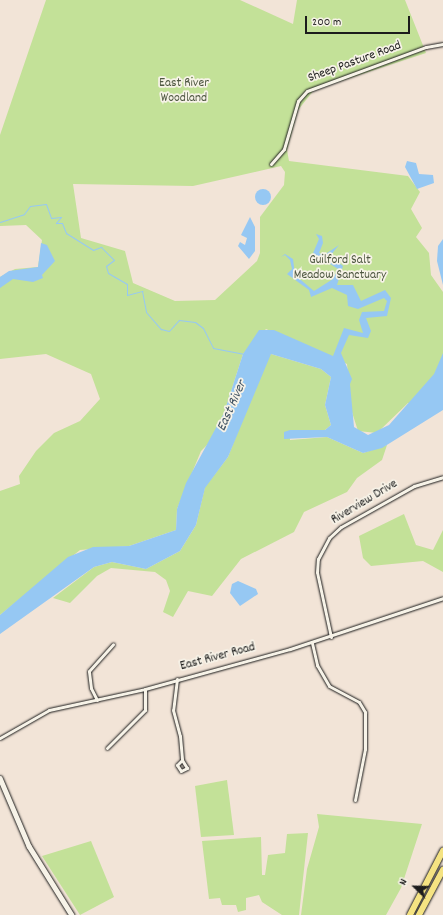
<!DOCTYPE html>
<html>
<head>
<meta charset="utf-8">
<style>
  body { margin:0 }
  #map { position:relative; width:443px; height:915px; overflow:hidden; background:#f2e4d7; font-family:Dekko,sans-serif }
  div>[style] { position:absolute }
  .green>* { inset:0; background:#c3e198 }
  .water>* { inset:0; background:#96c8f3 }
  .round { border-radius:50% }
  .stream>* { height:1px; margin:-0.5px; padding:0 0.5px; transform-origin:0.5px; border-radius:0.5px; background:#96c8f3 }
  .roads { filter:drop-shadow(0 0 1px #1c1c1c) drop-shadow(0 0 1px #1c1c1c) }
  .street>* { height:3px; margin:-1.5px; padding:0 1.5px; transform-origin:1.5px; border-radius:1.5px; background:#f7f3e8 }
  .secondary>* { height:4.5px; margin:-2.25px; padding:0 2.25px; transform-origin:2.25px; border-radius:2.25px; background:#f7f3e8 }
  .highway>* { height:5.5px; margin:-2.75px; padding:0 2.75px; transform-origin:2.75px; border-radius:2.75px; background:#f5e382 }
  span { translate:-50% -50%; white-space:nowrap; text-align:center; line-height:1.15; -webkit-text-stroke:3.5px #f7f3e8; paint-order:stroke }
  .street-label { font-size:13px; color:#1c1c1c }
  .park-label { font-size:13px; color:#4e5741 }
  .water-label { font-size:14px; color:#475867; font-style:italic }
  .north { position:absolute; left:395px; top:867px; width:40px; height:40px; -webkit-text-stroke:3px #f7f3e8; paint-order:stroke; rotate:293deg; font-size:11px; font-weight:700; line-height:16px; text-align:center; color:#1c1c1c }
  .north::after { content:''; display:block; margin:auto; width:14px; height:18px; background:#1c1c1c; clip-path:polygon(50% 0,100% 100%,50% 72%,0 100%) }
  .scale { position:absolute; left:305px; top:16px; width:105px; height:18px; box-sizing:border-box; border:2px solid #1c1c1c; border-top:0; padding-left:5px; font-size:12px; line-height:14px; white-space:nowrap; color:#1c1c1c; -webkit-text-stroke:3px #f7f3e8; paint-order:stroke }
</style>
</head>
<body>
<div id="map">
  <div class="green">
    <div style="clip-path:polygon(evenodd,46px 0,240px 0,293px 24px,297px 0,405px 0,426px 53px,314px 90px,298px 110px,287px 150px,289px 161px,408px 176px,420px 192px,411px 209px,422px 228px,416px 237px,429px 253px,431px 275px,443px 292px,443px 402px,408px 403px,377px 433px,358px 431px,351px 409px,347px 364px,266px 329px,243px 354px,224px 413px,210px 442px,201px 451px,177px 509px,176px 530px,129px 546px,80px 550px,0 615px,0 491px,20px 484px,19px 476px,36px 451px,54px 433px,80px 421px,100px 399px,91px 374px,46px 354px,0 359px,0 277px,15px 269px,38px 267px,42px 240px,26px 225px,0 226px,0 135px,46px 0,281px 166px,285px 172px,284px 185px,260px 217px,260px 253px,257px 261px,215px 300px,175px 301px,133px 283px,125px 251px,81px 238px,73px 184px,193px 186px,281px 166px)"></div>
    <div style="clip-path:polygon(271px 354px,321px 369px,331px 377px,325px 405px,331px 425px,325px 430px,290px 430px,290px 440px,327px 437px,363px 453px,387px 445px,382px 460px,357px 478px,347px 492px,304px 512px,294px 532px,241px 559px,212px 596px,188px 591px,173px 617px,163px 612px,170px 591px,166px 580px,155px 572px,111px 568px,97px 576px,70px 603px,53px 598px,94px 567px,112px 562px,146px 569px,180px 551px,196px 525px,205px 487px,228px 457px,266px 358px)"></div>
    <div style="clip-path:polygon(404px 514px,416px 545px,433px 550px,443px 530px,443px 572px,423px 561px,371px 566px,363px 558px,359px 536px)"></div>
    <div style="clip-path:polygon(227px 780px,234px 835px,201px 837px,195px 786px)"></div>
    <div style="clip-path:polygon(317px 814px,422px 824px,401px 888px,386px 915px,301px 915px,307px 869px,319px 827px)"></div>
    <div style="clip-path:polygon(308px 833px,299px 915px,282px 915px,262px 902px,259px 895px,246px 898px,246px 910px,238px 912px,236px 905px,222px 905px,220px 898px,209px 899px,202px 841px,261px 837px,262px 875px,265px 875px,268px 855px,285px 853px,287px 834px)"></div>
    <div style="clip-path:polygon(91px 841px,114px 897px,80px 915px,42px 856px)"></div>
  </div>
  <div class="water">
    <div style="clip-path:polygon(407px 161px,416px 163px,419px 174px,433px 175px,434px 183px,417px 189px,405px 167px)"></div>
    <div class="round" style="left:255px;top:189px;width:16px;height:16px"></div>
    <div style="clip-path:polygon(250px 217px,255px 227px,255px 251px,249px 259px,238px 246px,240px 242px,245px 245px,247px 238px,241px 235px)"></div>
    <div style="clip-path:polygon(316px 234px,322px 236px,323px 243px,319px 253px,324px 255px,339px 245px,330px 256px,343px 266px,337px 285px,353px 285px,361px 301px,385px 290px,391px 298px,387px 316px,366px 318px,371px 331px,368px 338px,349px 335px,341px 353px,352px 379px,350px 384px,354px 427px,368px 435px,389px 425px,434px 374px,443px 353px,443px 410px,382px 448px,363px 453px,327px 437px,284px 439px,284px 432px,290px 430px,325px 430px,331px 425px,325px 405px,331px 377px,321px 369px,271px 354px,228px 457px,205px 488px,196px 525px,180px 551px,146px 569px,112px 562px,94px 567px,0 634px,0 615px,68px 557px,93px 547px,129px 546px,176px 530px,177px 509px,186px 483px,224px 413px,243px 354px,259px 330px,274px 330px,333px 356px,344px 328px,363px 333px,359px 320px,362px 312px,384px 311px,387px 301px,384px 298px,358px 309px,348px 306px,347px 295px,332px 288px,311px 297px,309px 290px,287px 274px,292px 269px,290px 260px,285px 255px,281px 257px,285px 254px,293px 259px,295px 275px,314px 291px,333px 279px,338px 269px,313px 253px,319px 239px)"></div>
    <div style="clip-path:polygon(443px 239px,443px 285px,437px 261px,438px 246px)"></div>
    <div style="clip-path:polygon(41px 243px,47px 245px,55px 261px,42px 275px,43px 278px,33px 282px,13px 279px,0 288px,0 277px,9px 271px,38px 267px)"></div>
    <div style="clip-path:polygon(238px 581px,256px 589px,258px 594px,240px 606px,230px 593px,232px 584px)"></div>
  </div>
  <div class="stream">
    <div style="left:0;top:222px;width:25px;rotate:-18deg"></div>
    <div style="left:24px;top:214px;width:10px;rotate:-53deg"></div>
    <div style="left:30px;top:206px;width:16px;rotate:-7deg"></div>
    <div style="left:46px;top:204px;width:15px;rotate:70deg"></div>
    <div style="left:51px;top:218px;width:10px;rotate:-6deg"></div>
    <div style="left:61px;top:217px;width:8px;rotate:130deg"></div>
    <div style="left:56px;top:223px;width:6px"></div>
    <div style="left:62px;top:223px;width:11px;rotate:68deg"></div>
    <div style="left:66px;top:233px;width:32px;rotate:32deg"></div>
    <div style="left:93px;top:250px;width:9px;rotate:-21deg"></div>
    <div style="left:101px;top:247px;width:18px;rotate:45deg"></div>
    <div style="left:114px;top:260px;width:10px;rotate:143deg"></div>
    <div style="left:106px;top:266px;width:7px;rotate:74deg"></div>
    <div style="left:108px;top:273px;width:22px;rotate:30deg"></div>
    <div style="left:127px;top:284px;width:11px;rotate:90deg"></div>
    <div style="left:127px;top:295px;width:16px;rotate:-15deg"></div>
    <div style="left:142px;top:291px;width:21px;rotate:79deg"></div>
    <div style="left:146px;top:312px;width:23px;rotate:49deg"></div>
    <div style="left:161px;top:329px;width:8px;rotate:14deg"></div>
    <div style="left:169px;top:331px;width:15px;rotate:-48deg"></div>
    <div style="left:179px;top:320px;width:16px;rotate:7deg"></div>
    <div style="left:195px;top:322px;width:10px;rotate:37deg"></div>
    <div style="left:203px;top:328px;width:22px;rotate:63deg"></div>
    <div style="left:213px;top:348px;width:32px;rotate:11deg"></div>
  </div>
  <div class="roads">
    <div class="street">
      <div style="left:271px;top:164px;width:20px;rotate:-49deg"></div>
      <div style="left:284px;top:149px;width:50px;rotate:-73.7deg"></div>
      <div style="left:298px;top:101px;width:13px;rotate:-48deg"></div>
      <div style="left:307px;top:91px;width:127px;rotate:-20.3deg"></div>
      <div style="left:426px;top:47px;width:17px;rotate:-10deg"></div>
      <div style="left:331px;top:637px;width:66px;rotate:-102.2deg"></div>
      <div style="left:317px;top:572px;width:13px;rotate:-86deg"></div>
      <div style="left:318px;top:559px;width:24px;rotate:-62deg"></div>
      <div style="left:329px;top:538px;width:16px;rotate:-43deg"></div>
      <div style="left:341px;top:527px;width:84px;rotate:-29.3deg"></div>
      <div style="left:414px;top:486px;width:30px;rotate:-17deg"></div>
      <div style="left:312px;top:643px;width:23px;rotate:77deg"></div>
      <div style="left:317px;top:665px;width:24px;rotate:60deg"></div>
      <div style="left:329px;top:686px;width:34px;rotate:28deg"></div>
      <div style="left:359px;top:702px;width:12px;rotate:59deg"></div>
      <div style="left:365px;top:712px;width:37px;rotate:90deg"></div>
      <div style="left:365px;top:749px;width:52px;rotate:101.1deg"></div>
      <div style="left:177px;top:679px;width:31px;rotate:97deg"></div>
      <div style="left:173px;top:710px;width:27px;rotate:75deg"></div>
      <div style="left:180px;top:736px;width:24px;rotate:85deg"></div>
      <div style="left:182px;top:760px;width:7px;rotate:135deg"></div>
      <div style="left:177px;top:765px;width:7px;rotate:56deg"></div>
      <div style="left:181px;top:771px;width:7px;rotate:-27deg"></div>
      <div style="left:187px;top:768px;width:9px;rotate:-122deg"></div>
      <div style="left:97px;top:700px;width:13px;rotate:-117deg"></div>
      <div style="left:91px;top:688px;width:17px;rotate:-97deg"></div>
      <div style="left:89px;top:671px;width:36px;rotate:-48deg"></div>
      <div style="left:0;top:738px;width:56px;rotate:-29.7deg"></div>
      <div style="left:49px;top:710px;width:98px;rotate:-12.3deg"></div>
      <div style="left:145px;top:689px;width:150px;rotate:-15.4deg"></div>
      <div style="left:290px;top:649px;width:161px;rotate:-18.4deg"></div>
      <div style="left:107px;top:748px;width:54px;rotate:-45deg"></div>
      <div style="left:145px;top:710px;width:21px;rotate:-90deg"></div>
    </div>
    <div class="secondary">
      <div style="left:0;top:778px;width:74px;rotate:66.9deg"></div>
      <div style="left:29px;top:846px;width:81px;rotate:58.1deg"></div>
    </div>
    <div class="highway">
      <div style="left:410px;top:915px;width:72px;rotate:-62.7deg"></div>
      <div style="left:419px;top:915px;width:51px;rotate:-61.9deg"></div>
    </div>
  </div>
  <div class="street-label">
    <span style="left:355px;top:63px;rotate:-20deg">Sheep Pasture Road</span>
    <span style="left:365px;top:503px;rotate:-31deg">Riverview Drive</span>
    <span style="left:218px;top:658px;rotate:-15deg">East River Road</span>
  </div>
  <div class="park-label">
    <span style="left:184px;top:92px">East River<br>Woodland</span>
    <span style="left:340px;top:269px">Guilford Salt<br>Meadow Sanctuary</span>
  </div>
  <div class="water-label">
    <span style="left:232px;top:406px;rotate:-66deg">East River</span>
  </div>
  <div class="north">N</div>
  <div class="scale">200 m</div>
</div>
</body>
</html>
